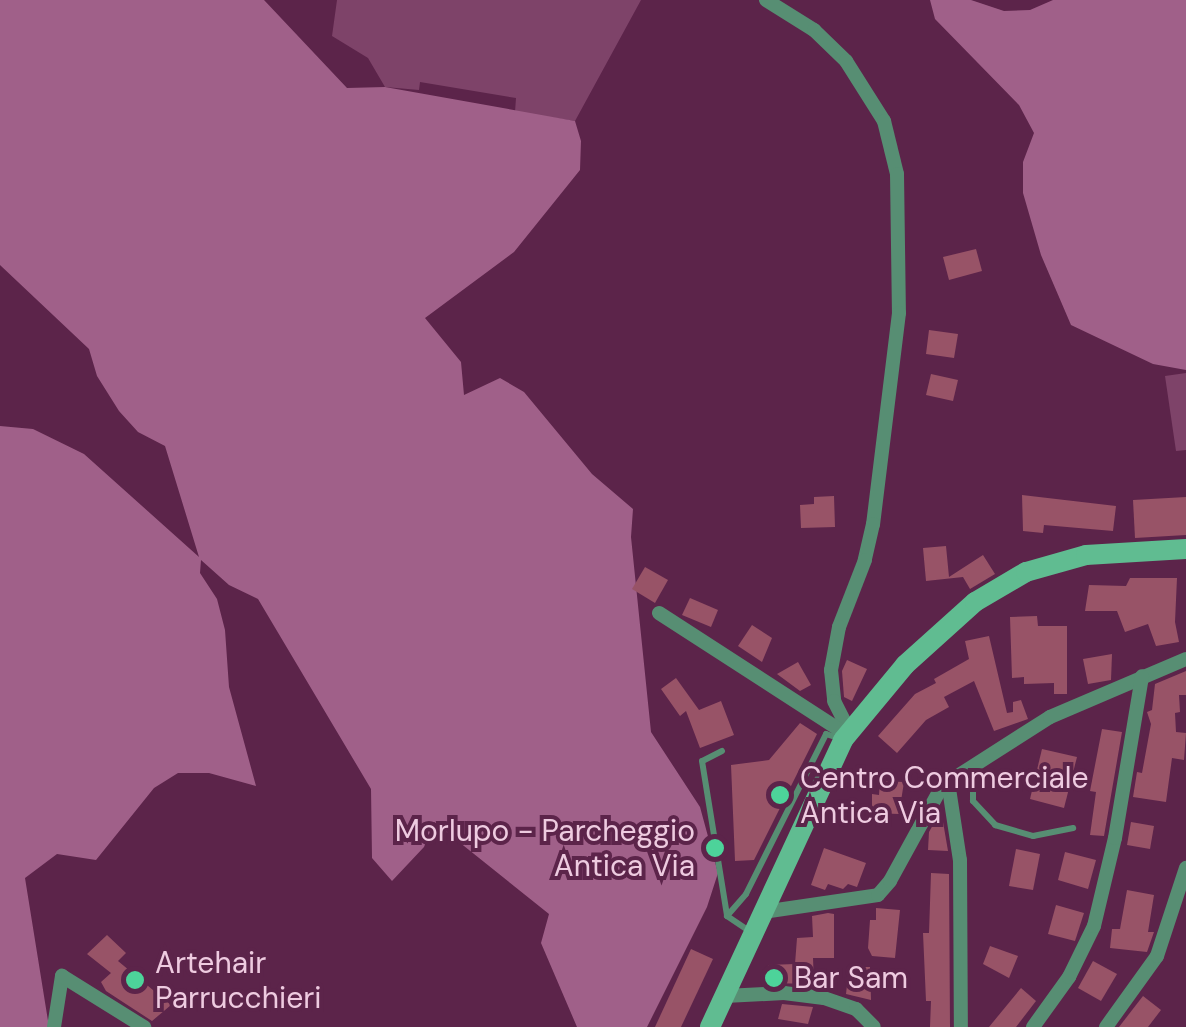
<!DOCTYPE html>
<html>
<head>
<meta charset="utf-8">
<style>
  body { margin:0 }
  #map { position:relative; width:1186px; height:1027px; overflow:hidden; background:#5c244a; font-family:"DM Sans",sans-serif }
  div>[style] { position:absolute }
  .green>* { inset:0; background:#7e4369 }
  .forest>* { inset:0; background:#a06089 }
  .building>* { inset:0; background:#985367 }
  .lane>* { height:6px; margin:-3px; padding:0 3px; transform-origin:3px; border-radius:3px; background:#578e73 }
  .street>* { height:14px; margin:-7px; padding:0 7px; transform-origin:7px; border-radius:7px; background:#578e73 }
  .secondary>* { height:20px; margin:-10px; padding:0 10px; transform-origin:10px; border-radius:10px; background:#60bc91 }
  .dots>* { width:28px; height:28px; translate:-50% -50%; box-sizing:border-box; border:5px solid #5c244a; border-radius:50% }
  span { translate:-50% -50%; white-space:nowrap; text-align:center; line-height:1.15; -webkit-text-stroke:8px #5c244a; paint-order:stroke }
  .poi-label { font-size:30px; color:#eecbe0 }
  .left { translate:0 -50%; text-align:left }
  .right { translate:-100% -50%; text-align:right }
</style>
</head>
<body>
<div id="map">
  <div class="green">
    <div style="clip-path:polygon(337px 0,641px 0,575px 121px,515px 112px,516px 98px,420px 82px,419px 90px,385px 87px,368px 58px,332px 36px)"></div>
    <div style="clip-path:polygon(1186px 373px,1186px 450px,1176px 451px,1165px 376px)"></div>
  </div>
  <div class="forest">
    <div style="clip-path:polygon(0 0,264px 0,347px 88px,385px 87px,575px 121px,581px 141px,580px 170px,514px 252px,425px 318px,461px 362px,464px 395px,500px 378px,524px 392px,592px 474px,633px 509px,631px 537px,651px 732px,700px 807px,718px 873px,707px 907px,647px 1027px,577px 1027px,541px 943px,549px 914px,434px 822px,424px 847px,392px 881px,372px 858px,371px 789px,258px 599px,229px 585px,201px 560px,200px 573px,217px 599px,225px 630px,229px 687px,256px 786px,209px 773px,178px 773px,154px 788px,96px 860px,57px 854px,25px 878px,49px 1027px,0 1027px,0 426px,33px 429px,84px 454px,199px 557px,165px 446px,138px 432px,119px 411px,97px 376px,89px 349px,0 265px)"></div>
    <div style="clip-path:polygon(930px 0,971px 0,1004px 11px,1030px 10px,1053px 0,1186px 0,1186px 370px,1153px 364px,1071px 325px,1041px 255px,1023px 193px,1023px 162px,1034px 133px,1019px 105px,935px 19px)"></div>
  </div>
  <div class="building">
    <div style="clip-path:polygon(976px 249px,982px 271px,949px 280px,943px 257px)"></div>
    <div style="clip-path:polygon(929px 330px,958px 334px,954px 358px,926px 354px)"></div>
    <div style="clip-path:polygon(931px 374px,958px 380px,953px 401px,926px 395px)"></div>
    <div style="clip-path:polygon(1022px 495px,1116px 506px,1113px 531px,1044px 525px,1043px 533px,1023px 531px)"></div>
    <div style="clip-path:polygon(834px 496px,835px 527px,801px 528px,800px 505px,814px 504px,814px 497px)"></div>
    <div style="clip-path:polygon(1186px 497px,1186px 535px,1135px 538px,1133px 500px)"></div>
    <div style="clip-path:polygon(946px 546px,949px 577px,983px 555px,995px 574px,970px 589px,963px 577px,926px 581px,923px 548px)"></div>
    <div style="clip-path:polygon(645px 567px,668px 580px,655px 603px,632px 589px)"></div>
    <div style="clip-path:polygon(1130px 578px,1177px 578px,1175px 622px,1179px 642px,1156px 646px,1148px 624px,1125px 632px,1117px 611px,1085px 611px,1089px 585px,1126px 586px)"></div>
    <div style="clip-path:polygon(690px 598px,718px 610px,711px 627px,682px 615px)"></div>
    <div style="clip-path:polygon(1037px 616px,1038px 626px,1067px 626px,1067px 694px,1054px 694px,1054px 683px,1024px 684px,1024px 677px,1012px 678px,1010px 617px)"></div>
    <div style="clip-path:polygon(752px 625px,772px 638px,762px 662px,738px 646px)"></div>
    <div style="clip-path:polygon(989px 636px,1007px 713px,1013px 712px,1013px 702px,1021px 700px,1028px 719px,994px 731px,974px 681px,944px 697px,949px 707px,926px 720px,897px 753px,878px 736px,915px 694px,936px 683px,934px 679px,969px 659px,965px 641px)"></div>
    <div style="clip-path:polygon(1112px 654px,1111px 680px,1088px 684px,1083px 659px)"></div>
    <div style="clip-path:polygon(847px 660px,867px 669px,852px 701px,844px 697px,842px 671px)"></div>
    <div style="clip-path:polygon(798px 662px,811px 685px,800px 691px,777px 674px)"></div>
    <div style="clip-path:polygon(1186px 671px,1186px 695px,1179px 695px,1180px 712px,1175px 713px,1176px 732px,1186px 733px,1184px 760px,1172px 758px,1166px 802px,1133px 797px,1137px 772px,1142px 773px,1151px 724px,1147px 712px,1152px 710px,1155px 684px)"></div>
    <div style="clip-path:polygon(676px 678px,699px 710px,721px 701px,734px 735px,700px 748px,686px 711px,680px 716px,661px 689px)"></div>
    <div style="clip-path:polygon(800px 723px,817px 734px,754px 860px,735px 861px,731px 765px,769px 760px)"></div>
    <div style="clip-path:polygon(1102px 729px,1122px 732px,1104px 836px,1090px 835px,1096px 792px,1090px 791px)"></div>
    <div style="clip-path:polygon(1042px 749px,1077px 757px,1064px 808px,1030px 799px)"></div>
    <div style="clip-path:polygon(880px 781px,904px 782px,899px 814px,872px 813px,872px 794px,879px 795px)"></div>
    <div style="clip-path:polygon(938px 816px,942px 816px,948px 851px,928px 850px,929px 832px)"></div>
    <div style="clip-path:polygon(1131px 822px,1154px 826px,1150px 849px,1127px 845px)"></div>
    <div style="clip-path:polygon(824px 848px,866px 863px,857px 887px,848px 884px,843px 889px,828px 884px,825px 890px,811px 885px)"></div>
    <div style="clip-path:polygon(1016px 849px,1040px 854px,1033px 890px,1009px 886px)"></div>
    <div style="clip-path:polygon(1065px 852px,1096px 860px,1088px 889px,1058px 880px)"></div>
    <div style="clip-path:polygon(931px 873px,949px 874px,950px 1027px,930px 1027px,931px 1001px,926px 1001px,923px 933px,929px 933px)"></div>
    <div style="clip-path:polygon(1127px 890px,1154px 895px,1148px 932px,1154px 932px,1147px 952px,1110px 948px,1112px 929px,1120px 929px)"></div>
    <div style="clip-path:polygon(1056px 905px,1084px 913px,1075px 941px,1048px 934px)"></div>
    <div style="clip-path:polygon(876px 908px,900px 910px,895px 958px,872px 956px,868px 948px,870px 920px,876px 920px)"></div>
    <div style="clip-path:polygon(828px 913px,834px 914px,834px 958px,813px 958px,814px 984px,769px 983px,768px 965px,795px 964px,797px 938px,813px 937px,812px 916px)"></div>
    <div style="clip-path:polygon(107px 935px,126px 953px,118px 961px,171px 1005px,152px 1021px,106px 991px,101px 982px,111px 973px,87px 954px)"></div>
    <div style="clip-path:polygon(990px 946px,1018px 956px,1009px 978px,983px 964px)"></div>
    <div style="clip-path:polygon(691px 949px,713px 959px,681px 1027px,655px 1027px)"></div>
    <div style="clip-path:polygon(1093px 961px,1117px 974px,1101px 1001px,1078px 988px)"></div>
    <div style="clip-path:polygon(849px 967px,870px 967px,871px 1000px,846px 994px)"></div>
    <div style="clip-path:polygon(1021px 988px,1036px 1001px,1016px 1027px,989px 1027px)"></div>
    <div style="clip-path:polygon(1143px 996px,1161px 1010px,1148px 1027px,1119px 1027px)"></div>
    <div style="clip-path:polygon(782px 1004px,813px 1007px,808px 1024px,778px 1019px)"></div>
  </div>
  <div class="lane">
    <div style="left:722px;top:751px;width:22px;rotate:153deg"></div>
    <div style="left:702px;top:761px;width:157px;rotate:80.8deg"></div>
    <div style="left:727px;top:916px;width:30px;rotate:34deg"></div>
    <div style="left:973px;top:767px;width:34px;rotate:90deg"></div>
    <div style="left:973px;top:801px;width:33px;rotate:47deg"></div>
    <div style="left:995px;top:825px;width:40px;rotate:16deg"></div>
    <div style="left:1033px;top:836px;width:41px;rotate:-11.3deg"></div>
    <div style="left:727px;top:916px;width:29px;rotate:-49deg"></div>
    <div style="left:746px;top:894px;width:179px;rotate:-63.4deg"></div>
    <div style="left:826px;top:734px;width:16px;rotate:18deg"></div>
  </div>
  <div class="street">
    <div style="left:766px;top:0;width:57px;rotate:32deg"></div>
    <div style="left:814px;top:30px;width:45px;rotate:44.1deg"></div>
    <div style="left:846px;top:61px;width:71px;rotate:57.7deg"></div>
    <div style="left:884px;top:121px;width:55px;rotate:76.2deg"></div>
    <div style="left:897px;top:174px;width:139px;rotate:89.2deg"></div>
    <div style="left:899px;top:313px;width:213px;rotate:97deg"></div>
    <div style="left:873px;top:524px;width:37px;rotate:103deg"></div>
    <div style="left:865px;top:560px;width:72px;rotate:111.2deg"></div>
    <div style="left:839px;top:627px;width:44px;rotate:100.5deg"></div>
    <div style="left:831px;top:670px;width:31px;rotate:84deg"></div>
    <div style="left:834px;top:701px;width:33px;rotate:63deg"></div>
    <div style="left:659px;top:613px;width:223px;rotate:32.9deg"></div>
    <div style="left:948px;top:782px;width:79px;rotate:81.3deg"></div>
    <div style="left:960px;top:860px;width:167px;rotate:89.7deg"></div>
    <div style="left:763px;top:912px;width:116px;rotate:-8.4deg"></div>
    <div style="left:878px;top:895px;width:18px;rotate:-49deg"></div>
    <div style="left:890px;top:881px;width:108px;rotate:-61.3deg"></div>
    <div style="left:942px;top:786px;width:128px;rotate:-32.6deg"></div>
    <div style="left:1050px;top:717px;width:148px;rotate:-23.1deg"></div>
    <div style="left:725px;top:996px;width:59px;rotate:-2.9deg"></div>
    <div style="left:784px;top:993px;width:40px;rotate:7.1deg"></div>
    <div style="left:824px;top:998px;width:34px;rotate:19deg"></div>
    <div style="left:856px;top:1009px;width:25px;rotate:45deg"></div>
    <div style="left:54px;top:1027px;width:52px;rotate:-81.1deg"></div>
    <div style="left:62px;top:976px;width:97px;rotate:31.9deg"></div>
    <div style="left:1033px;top:1027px;width:62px;rotate:-54.2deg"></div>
    <div style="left:1069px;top:977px;width:57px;rotate:-63.9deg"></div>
    <div style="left:1094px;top:926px;width:90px;rotate:-76.6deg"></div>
    <div style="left:1115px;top:838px;width:164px;rotate:-80.5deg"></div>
    <div style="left:1106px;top:1027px;width:87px;rotate:-54.3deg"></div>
    <div style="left:1157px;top:956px;width:93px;rotate:-71.8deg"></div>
  </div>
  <div class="secondary">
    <div style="left:710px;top:1027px;width:316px;rotate:-65.1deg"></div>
    <div style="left:843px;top:740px;width:97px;rotate:-50.4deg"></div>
    <div style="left:905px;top:665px;width:94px;rotate:-42deg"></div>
    <div style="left:975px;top:602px;width:59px;rotate:-30.5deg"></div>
    <div style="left:1026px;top:572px;width:62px;rotate:-15.8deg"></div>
    <div style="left:1086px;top:555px;width:100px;rotate:-3.4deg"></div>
  </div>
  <div class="dots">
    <div style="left:780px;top:795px;background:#4dd39a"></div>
    <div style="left:715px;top:848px;background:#4dd39a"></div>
    <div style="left:774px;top:978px;background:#4dd39a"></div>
    <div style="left:135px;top:980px;background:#4dd39a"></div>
  </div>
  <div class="poi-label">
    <span class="left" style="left:800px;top:795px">Centro Commerciale<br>Antica Via</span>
    <span class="right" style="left:695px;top:848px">Morlupo - Parcheggio<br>Antica Via</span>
    <span class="left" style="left:155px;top:980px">Artehair<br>Parrucchieri</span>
    <span class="left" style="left:794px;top:978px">Bar Sam</span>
  </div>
</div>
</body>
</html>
